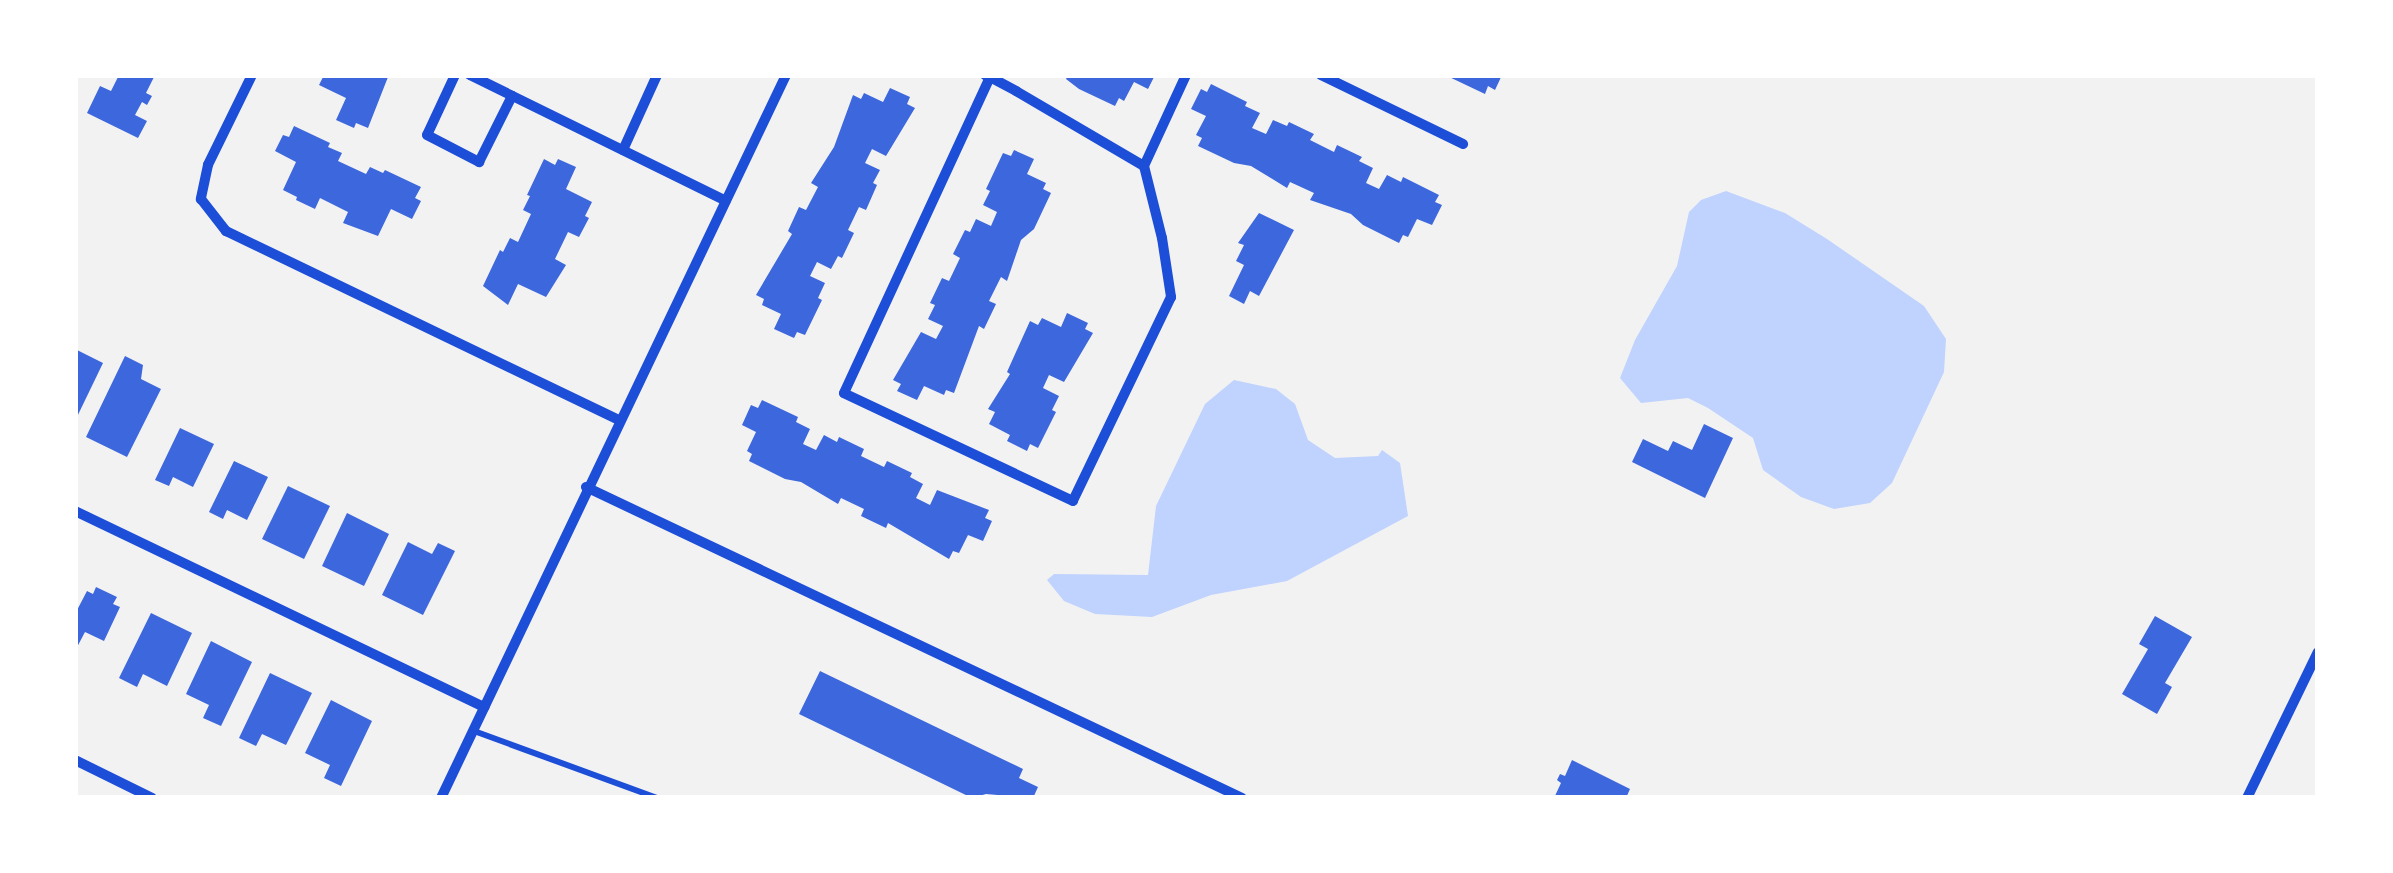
<!DOCTYPE html>
<html>
<head>
<meta charset="utf-8">
<style>
  body { margin:0 }
  #map { position:relative; width:2393px; height:873px; overflow:hidden; background:#f2f2f2; font-family:Raleway,sans-serif }
  div>[style] { position:absolute }
  .water>* { inset:0; background:#bfd3fe }
  .building>* { inset:0; background:#3d67dc }
  .service>* { height:6px; margin:-3px; padding:0 3px; transform-origin:3px; border-radius:3px; background:#1d4ed8 }
  .minor>* { height:10px; margin:-5px; padding:0 5px; transform-origin:5px; border-radius:5px; background:#1d4ed8 }
  span { translate:-50% -50%; white-space:nowrap; text-align:center; line-height:1.15; -webkit-text-stroke:9px #fff; paint-order:stroke }
  .frame { position:absolute; inset:0; border:78px solid #fff; pointer-events:none }
</style>
</head>
<body>
<div id="map">
  <div class="water">
    <div style="clip-path:polygon(1726px 191px,1785px 213px,1827px 239px,1924px 306px,1946px 339px,1944px 372px,1892px 483px,1870px 503px,1834px 509px,1801px 497px,1763px 470px,1753px 438px,1708px 408px,1688px 398px,1641px 403px,1620px 378px,1635px 340px,1677px 266px,1689px 212px,1701px 200px)"></div>
    <div style="clip-path:polygon(1234px 380px,1276px 389px,1295px 404px,1308px 440px,1335px 458px,1378px 456px,1382px 450px,1400px 463px,1408px 516px,1287px 581px,1211px 595px,1152px 617px,1095px 614px,1064px 601px,1047px 580px,1054px 574px,1148px 575px,1156px 506px,1205px 404px)"></div>
  </div>
  <div class="building">
    <div style="clip-path:polygon(119px 75px,155px 75px,146px 93px,152px 96px,147px 105px,142px 102px,135px 115px,147px 121px,138px 138px,87px 113px,100px 86px,111px 91px)"></div>
    <div style="clip-path:polygon(324px 75px,388px 77px,368px 128px,356px 123px,354px 128px,336px 120px,346px 98px,319px 85px)"></div>
    <div style="clip-path:polygon(1068px 75px,1155px 75px,1148px 89px,1134px 82px,1124px 101px,1119px 98px,1115px 106px,1079px 89px,1066px 79px)"></div>
    <div style="clip-path:polygon(1445px 75px,1502px 75px,1495px 90px,1488px 86px,1485px 94px)"></div>
    <div style="clip-path:polygon(1211px 84px,1247px 102px,1245px 106px,1260px 113px,1252px 128px,1266px 134px,1273px 120px,1287px 126px,1289px 122px,1314px 134px,1310px 140px,1334px 152px,1337px 145px,1362px 157px,1359px 161px,1373px 168px,1366px 183px,1379px 189px,1387px 175px,1401px 182px,1403px 177px,1439px 195px,1435px 202px,1442px 205px,1432px 225px,1417px 219px,1408px 237px,1403px 235px,1399px 243px,1363px 225px,1351px 214px,1310px 200px,1314px 193px,1290px 182px,1287px 188px,1251px 166px,1234px 163px,1198px 146px,1202px 138px,1196px 135px,1206px 116px,1191px 109px,1201px 89px,1207px 92px)"></div>
    <div style="clip-path:polygon(890px 88px,910px 97px,907px 104px,915px 108px,886px 156px,872px 149px,865px 163px,880px 170px,873px 183px,877px 185px,866px 210px,859px 207px,848px 230px,854px 233px,842px 258px,838px 256px,831px 269px,817px 262px,810px 276px,825px 283px,818px 298px,822px 300px,805px 335px,797px 332px,794px 338px,774px 329px,781px 314px,762px 305px,764px 299px,756px 295px,792px 234px,788px 231px,799px 207px,806px 210px,818px 187px,811px 183px,834px 147px,853px 95px,861px 99px,864px 93px,883px 102px)"></div>
    <div style="clip-path:polygon(294px 126px,330px 143px,328px 147px,342px 153px,338px 161px,366px 174px,370px 167px,383px 173px,385px 170px,421px 187px,415px 198px,421px 201px,412px 219px,391px 209px,378px 236px,343px 223px,348px 212px,320px 198px,315px 209px,296px 200px,297px 197px,283px 190px,296px 162px,275px 151px,283px 135px,289px 137px)"></div>
    <div style="clip-path:polygon(1014px 150px,1034px 159px,1027px 174px,1046px 183px,1043px 189px,1051px 193px,1034px 229px,1021px 240px,1007px 281px,1001px 277px,989px 301px,996px 304px,984px 329px,979px 326px,954px 393px,946px 390px,944px 395px,924px 386px,917px 400px,897px 391px,901px 384px,893px 380px,921px 332px,936px 339px,943px 326px,928px 319px,935px 305px,930px 303px,942px 278px,949px 281px,960px 258px,953px 254px,965px 230px,970px 232px,976px 219px,991px 226px,997px 212px,983px 205px,990px 191px,986px 189px,1003px 153px,1011px 156px)"></div>
    <div style="clip-path:polygon(544px 159px,555px 165px,558px 159px,576px 167px,566px 189px,592px 202px,585px 216px,589px 218px,579px 237px,568px 232px,555px 259px,566px 265px,546px 297px,518px 284px,508px 305px,483px 286px,500px 250px,503px 252px,510px 238px,518px 242px,531px 214px,523px 210px,530px 196px,527px 195px)"></div>
    <div style="clip-path:polygon(1259px 213px,1294px 230px,1259px 296px,1250px 291px,1244px 304px,1229px 296px,1244px 265px,1236px 261px,1244px 245px,1238px 243px)"></div>
    <div style="clip-path:polygon(1067px 313px,1088px 323px,1085px 329px,1093px 333px,1064px 382px,1049px 375px,1043px 388px,1059px 396px,1052px 410px,1056px 412px,1038px 448px,1030px 444px,1027px 451px,1007px 441px,1010px 435px,989px 424px,995px 412px,988px 409px,1010px 374px,1007px 372px,1030px 321px,1038px 325px,1042px 318px,1061px 327px)"></div>
    <div style="clip-path:polygon(75px 349px,103px 363px,75px 421px)"></div>
    <div style="clip-path:polygon(125px 356px,143px 365px,141px 379px,161px 389px,127px 457px,86px 437px)"></div>
    <div style="clip-path:polygon(762px 400px,798px 417px,796px 422px,810px 429px,803px 444px,816px 450px,824px 435px,837px 442px,839px 437px,864px 449px,861px 456px,884px 467px,887px 461px,912px 473px,910px 477px,923px 484px,916px 498px,930px 505px,937px 490px,989px 510px,985px 518px,992px 521px,983px 541px,968px 535px,959px 553px,953px 551px,949px 559px,888px 523px,886px 528px,861px 516px,864px 509px,841px 498px,838px 504px,801px 482px,785px 479px,749px 461px,752px 454px,747px 451px,756px 432px,742px 425px,751px 405px,758px 408px)"></div>
    <div style="clip-path:polygon(1704px 424px,1733px 438px,1705px 498px,1632px 462px,1643px 439px,1668px 451px,1673px 441px,1692px 450px)"></div>
    <div style="clip-path:polygon(180px 428px,214px 444px,193px 487px,173px 477px,169px 486px,155px 480px)"></div>
    <div style="clip-path:polygon(234px 461px,268px 477px,247px 520px,227px 510px,223px 519px,209px 512px)"></div>
    <div style="clip-path:polygon(288px 486px,330px 506px,304px 559px,262px 539px)"></div>
    <div style="clip-path:polygon(347px 513px,389px 534px,364px 586px,322px 566px)"></div>
    <div style="clip-path:polygon(408px 542px,432px 554px,438px 543px,455px 551px,423px 615px,382px 595px)"></div>
    <div style="clip-path:polygon(96px 587px,117px 597px,113px 604px,120px 607px,104px 641px,85px 632px,75px 651px,75px 614px,87px 591px,93px 594px)"></div>
    <div style="clip-path:polygon(151px 613px,192px 633px,167px 686px,143px 674px,137px 687px,119px 678px)"></div>
    <div style="clip-path:polygon(2155px 616px,2192px 637px,2165px 683px,2172px 687px,2157px 714px,2122px 694px,2148px 649px,2139px 644px)"></div>
    <div style="clip-path:polygon(211px 641px,252px 662px,221px 726px,203px 718px,209px 705px,186px 694px)"></div>
    <div style="clip-path:polygon(820px 671px,1023px 769px,1019px 778px,1038px 787px,1033px 798px,986px 794px,972px 798px,799px 714px)"></div>
    <div style="clip-path:polygon(270px 673px,312px 693px,286px 745px,262px 734px,256px 746px,239px 738px)"></div>
    <div style="clip-path:polygon(331px 700px,372px 721px,341px 786px,324px 778px,330px 765px,305px 753px)"></div>
    <div style="clip-path:polygon(1572px 760px,1630px 789px,1626px 798px,1554px 798px,1561px 783px,1557px 780px,1560px 774px,1565px 776px)"></div>
  </div>
  <div class="service">
    <div style="left:474px;top:731px;width:195px;rotate:20.1deg"></div>
  </div>
  <div class="minor">
    <div style="left:252px;top:75px;width:100px;rotate:116.1deg"></div>
    <div style="left:208px;top:165px;width:35px;rotate:102deg"></div>
    <div style="left:201px;top:199px;width:41px;rotate:52deg"></div>
    <div style="left:226px;top:231px;width:436px;rotate:25.7deg"></div>
    <div style="left:455px;top:75px;width:66px;rotate:115deg"></div>
    <div style="left:427px;top:135px;width:59px;rotate:27.4deg"></div>
    <div style="left:479px;top:162px;width:74px;rotate:-63.4deg"></div>
    <div style="left:470px;top:75px;width:285px;rotate:26.2deg"></div>
    <div style="left:985px;top:75px;width:5px;rotate:22deg"></div>
    <div style="left:990px;top:77px;width:30px;rotate:28deg"></div>
    <div style="left:1016px;top:91px;width:148px;rotate:30.4deg"></div>
    <div style="left:1144px;top:166px;width:74px;rotate:76deg"></div>
    <div style="left:1162px;top:238px;width:60px;rotate:81.3deg"></div>
    <div style="left:1171px;top:297px;width:226px;rotate:115.7deg"></div>
    <div style="left:1073px;top:501px;width:253px;rotate:-154.8deg"></div>
    <div style="left:844px;top:393px;width:348px;rotate:-65.2deg"></div>
    <div style="left:1321px;top:75px;width:158px;rotate:25.9deg"></div>
    <div style="left:623px;top:150px;width:82px;rotate:-65.6deg"></div>
    <div style="left:1144px;top:166px;width:100px;rotate:-65.2deg"></div>
    <div style="left:586px;top:487px;width:726px;rotate:25.36deg"></div>
    <div style="left:75px;top:511px;width:454px;rotate:25.6deg"></div>
    <div style="left:75px;top:760px;width:86px;rotate:26.3deg"></div>
    <div style="left:441px;top:798px;width:801px;rotate:-64.49deg"></div>
    <div style="left:2247px;top:798px;width:162px;rotate:-64.1deg"></div>
  </div>
  <div class="frame"></div>
</div>
</body>
</html>
